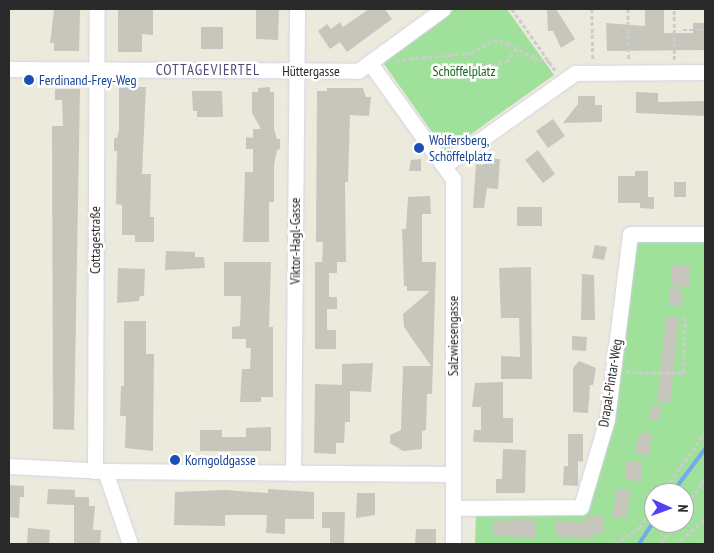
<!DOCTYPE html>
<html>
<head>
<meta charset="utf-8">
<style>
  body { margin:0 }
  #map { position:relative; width:714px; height:553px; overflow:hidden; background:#eceadd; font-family:"PT Sans Narrow",sans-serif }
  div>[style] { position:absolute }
  .green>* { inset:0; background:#9fe19b }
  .stream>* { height:4px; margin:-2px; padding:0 2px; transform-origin:2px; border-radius:2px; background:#73aaeb }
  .building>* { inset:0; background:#c7c6bc }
  .path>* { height:2.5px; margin-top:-1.25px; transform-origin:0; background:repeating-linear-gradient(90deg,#ccc 0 4px,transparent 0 6.5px) }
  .roads { filter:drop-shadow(0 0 1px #d4d2e3) drop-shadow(0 0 1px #d4d2e3) }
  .minor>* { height:15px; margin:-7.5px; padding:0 7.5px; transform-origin:7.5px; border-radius:7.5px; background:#fff }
  .dots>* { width:14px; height:14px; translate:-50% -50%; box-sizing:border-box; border:2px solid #fff; border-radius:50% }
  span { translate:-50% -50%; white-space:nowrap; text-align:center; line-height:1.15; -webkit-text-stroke:5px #fff; paint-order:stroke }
  .street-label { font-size:14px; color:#2a2a2a }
  .park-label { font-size:14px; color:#1c6521 }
  .transit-label { font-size:14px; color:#164399 }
  .left { translate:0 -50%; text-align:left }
  .neighbourhood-label { font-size:15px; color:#504c7a; letter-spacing:1px }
  .frame { position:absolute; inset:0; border:10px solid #2a2a2a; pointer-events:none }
  .north { position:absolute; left:644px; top:483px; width:50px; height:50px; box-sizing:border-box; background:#fff; border:1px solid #aaa; border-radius:50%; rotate:92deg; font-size:14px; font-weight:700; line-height:20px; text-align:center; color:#2a2a2a }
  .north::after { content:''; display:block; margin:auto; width:18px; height:22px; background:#5242f4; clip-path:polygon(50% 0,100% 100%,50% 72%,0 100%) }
</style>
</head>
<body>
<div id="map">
  <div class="green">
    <div style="clip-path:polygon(455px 9px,507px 9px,554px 75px,446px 152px,382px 61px)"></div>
    <div style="clip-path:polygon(evenodd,705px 239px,705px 544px,475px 544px,476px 513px,584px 513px,617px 402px,636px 241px,705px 239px,654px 493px,684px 493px,684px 523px,654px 523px,654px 493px)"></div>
  </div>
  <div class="stream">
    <div style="left:672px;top:493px;width:55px;rotate:-53.1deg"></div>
    <div style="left:639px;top:544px;width:27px;rotate:-57deg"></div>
  </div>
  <div class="building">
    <div style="clip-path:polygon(65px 9px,80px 10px,79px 51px,54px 51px,54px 43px,50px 43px,54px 10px)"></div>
    <div style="clip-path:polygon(256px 9px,279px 9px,278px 40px,256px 39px)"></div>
    <div style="clip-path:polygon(369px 9px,385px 9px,392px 19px,347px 52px,340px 42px,330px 49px,318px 31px,327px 24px,331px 29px,340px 22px,343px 27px)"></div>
    <div style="clip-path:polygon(547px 9px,556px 9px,575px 39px,561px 48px,553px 31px,548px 31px)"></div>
    <div style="clip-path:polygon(645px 9px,664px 9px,664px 33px,693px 33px,693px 23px,705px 23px,705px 50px,607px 51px,606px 23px,645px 26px)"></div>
    <div style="clip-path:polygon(118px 10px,153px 10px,153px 35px,142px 34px,142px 52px,118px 52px)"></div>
    <div style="clip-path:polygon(201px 27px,223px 27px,223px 49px,201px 49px)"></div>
    <div style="clip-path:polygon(119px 87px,146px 87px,142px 174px,151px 174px,150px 217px,154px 217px,154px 242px,135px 242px,135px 235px,122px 235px,122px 205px,116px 204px,117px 151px,114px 151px,114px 138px,117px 138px,119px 130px)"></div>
    <div style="clip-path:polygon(270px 87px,270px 92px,274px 92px,274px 129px,277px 139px,280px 139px,280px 149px,277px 150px,274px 165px,274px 202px,269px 202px,269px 242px,243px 242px,245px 172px,253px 172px,253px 149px,246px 149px,246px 137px,253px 138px,253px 129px,261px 129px,252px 113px,252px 92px,258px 92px,258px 88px)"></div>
    <div style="clip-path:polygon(327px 88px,363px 88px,366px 97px,371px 97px,369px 116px,350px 115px,348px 182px,345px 182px,346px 262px,337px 262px,337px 273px,329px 273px,329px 297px,337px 297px,337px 309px,327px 309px,327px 330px,336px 330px,336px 349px,315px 349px,315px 262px,322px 262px,323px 242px,316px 242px,317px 91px,327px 91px)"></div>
    <div style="clip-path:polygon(55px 89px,80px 89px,74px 430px,53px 429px,52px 126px,63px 126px,62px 100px,55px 100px)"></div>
    <div style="clip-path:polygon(192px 91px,222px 91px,223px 117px,197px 117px,197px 111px,193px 111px)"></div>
    <div style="clip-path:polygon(636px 92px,658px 93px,658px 102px,705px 101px,705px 116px,636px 113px)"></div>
    <div style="clip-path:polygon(578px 96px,595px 96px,595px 105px,602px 105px,602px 122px,563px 123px,578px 104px)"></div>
    <div style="clip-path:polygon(553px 119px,565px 136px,548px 148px,536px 131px)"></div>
    <div style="clip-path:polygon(538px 150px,555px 174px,543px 183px,525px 160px)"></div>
    <div style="clip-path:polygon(483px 158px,500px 159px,498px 189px,487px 188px,484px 208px,473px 208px,476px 164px,483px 165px)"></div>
    <div style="clip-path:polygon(421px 159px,421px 171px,409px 171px,411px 160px)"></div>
    <div style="clip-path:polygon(635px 171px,648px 171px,648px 197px,654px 197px,654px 209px,640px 208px,640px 203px,618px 203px,618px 176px,635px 176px)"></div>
    <div style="clip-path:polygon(674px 182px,686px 182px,686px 197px,674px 197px)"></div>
    <div style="clip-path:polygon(430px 196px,431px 214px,422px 214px,422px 262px,436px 262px,432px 394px,427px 394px,426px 430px,422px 431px,422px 449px,403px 451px,390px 443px,390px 435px,401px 430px,403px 366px,431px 366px,404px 327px,403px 314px,430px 291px,407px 291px,407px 286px,404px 286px,402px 229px,406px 229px,408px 197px)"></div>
    <div style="clip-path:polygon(517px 207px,542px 207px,542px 226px,517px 226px)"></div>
    <div style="clip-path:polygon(595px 245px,607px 247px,604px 260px,592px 258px)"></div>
    <div style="clip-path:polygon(166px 251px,195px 252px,195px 257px,204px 257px,205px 268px,165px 270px)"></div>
    <div style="clip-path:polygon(224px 262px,271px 262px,269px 327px,273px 327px,273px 397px,261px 397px,261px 402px,240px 402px,242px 369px,250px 369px,251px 348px,246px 348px,246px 339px,232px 339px,232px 327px,240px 326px,241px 296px,224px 296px)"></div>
    <div style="clip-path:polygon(672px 266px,690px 266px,689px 287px,672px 286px)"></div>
    <div style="clip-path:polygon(531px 267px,532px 379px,501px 379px,501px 356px,520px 357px,519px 318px,501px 318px,499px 268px)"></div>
    <div style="clip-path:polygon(118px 268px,145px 269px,144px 296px,140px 296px,139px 301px,117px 303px)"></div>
    <div style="clip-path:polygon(582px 274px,594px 275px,595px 320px,581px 320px)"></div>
    <div style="clip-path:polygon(670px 288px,682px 289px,681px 305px,670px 305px)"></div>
    <div style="clip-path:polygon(666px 317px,679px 318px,670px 403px,657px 402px)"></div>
    <div style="clip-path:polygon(124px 321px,146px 321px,146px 354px,154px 354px,153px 451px,125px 448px,126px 416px,120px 416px,121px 386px,124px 386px)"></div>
    <div style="clip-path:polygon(572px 336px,587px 337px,586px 351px,572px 350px)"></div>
    <div style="clip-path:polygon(579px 361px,596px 368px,593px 385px,590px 385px,588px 413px,573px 412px,573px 368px)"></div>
    <div style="clip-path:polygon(373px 363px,371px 392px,350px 391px,350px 422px,345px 422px,344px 443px,336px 443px,336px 454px,314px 453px,315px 384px,342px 385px,342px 364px)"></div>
    <div style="clip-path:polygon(503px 382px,503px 418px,513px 418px,513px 443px,473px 442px,474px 430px,481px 430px,481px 407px,472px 407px,475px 383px)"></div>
    <div style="clip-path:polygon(651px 406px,661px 406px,660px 419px,650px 419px)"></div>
    <div style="clip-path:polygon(271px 427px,271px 451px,200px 451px,200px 430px,222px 430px,222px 437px,246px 437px,246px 428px)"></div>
    <div style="clip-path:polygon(568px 434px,583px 434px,583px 462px,578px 461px,578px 486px,563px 485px,564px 466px,568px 466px)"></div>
    <div style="clip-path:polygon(639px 434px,651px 434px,650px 455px,635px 454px)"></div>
    <div style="clip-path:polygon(503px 449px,526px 450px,525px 493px,496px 493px,496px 479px,502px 479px)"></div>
    <div style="clip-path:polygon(626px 462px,641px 462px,641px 481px,626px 480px)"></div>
    <div style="clip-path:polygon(9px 485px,24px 486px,24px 497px,20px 497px,19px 518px,9px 517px)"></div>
    <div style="clip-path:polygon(617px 488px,631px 491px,626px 517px,612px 517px)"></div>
    <div style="clip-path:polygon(48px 489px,75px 490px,75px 497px,89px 497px,89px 506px,95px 506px,93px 530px,101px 530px,100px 544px,74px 544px,74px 505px,47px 504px)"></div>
    <div style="clip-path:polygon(268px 489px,314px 492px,314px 519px,285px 519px,285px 534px,266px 533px,267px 515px,225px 515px,225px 526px,174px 525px,175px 492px,225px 490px,268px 493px)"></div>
    <div style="clip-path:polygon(357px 493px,375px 493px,375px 515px,356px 518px)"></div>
    <div style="clip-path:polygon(322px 512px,345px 512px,344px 544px,330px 543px,330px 528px,322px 528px)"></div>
    <div style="clip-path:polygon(587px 516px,603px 516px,603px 534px,594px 533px,594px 539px,556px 536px,556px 522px,585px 522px)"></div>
    <div style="clip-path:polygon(536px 519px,536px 538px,493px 535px,493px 521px)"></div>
    <div style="clip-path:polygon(28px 528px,50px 530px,49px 544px,27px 544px)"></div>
    <div style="clip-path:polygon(416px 529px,436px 529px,436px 544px,415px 544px)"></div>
  </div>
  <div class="path">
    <div style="left:512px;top:9px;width:75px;rotate:54.8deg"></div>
    <div style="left:592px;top:9px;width:50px;rotate:88.9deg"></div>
    <div style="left:628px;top:9px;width:51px;rotate:88.9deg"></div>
    <div style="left:683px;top:30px;width:22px"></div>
    <div style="left:396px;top:60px;width:75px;rotate:-5.3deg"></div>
    <div style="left:471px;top:53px;width:26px;rotate:-31deg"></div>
    <div style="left:493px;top:40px;width:15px;rotate:11deg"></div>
    <div style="left:508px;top:43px;width:30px;rotate:30deg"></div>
    <div style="left:534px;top:58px;width:16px;rotate:14deg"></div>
    <div style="left:674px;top:60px;width:51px;rotate:-90deg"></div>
    <div style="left:479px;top:68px;width:28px;rotate:-13deg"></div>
    <div style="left:506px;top:62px;width:16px;rotate:-52deg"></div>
    <div style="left:626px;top:372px;width:57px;rotate:1deg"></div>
    <div style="left:683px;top:373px;width:56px;rotate:-88deg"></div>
    <div style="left:662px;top:493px;width:75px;rotate:-54.8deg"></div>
    <div style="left:684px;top:509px;width:37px;rotate:-55deg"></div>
    <div style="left:615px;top:544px;width:29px;rotate:-34deg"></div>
    <div style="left:639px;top:528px;width:26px;rotate:-54deg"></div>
    <div style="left:661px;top:544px;width:25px;rotate:-56deg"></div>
    <div style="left:676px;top:544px;width:38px;rotate:-40deg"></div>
    <div style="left:699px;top:544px;width:6px;rotate:-9deg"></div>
  </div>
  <div class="roads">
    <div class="minor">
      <div style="left:370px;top:63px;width:143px;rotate:54.4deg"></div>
      <div style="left:453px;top:179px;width:365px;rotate:90deg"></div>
      <div style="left:9px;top:69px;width:349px;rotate:0.3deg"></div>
      <div style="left:358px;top:71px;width:105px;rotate:-36.1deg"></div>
      <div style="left:445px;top:165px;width:159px;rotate:-35.3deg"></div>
      <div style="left:575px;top:73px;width:130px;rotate:-0.4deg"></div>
      <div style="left:9px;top:466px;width:96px;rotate:3deg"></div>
      <div style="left:105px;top:471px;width:347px;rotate:0.5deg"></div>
      <div style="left:95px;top:471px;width:462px;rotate:-89.8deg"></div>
      <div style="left:105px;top:471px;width:77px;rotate:71.1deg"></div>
      <div style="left:293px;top:473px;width:464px;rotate:-89.5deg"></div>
      <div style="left:453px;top:508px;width:128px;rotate:-0.4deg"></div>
      <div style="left:581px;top:507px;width:92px;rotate:-73.5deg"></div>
      <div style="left:607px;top:419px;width:186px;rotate:-82.9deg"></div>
      <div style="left:630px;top:234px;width:75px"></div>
    </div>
  </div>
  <div class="dots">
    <div style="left:29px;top:80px;background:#1a4fb4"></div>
    <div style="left:419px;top:148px;background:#1a4fb4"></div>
    <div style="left:175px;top:460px;background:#1a4fb4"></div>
  </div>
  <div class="street-label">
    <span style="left:311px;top:71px">Hüttergasse</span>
    <span style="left:95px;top:240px;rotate:-90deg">Cottagestraße</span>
    <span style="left:295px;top:241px;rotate:-90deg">Viktor-Hagl-Gasse</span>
    <span style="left:453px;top:336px;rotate:-90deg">Salzwiesengasse</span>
    <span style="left:610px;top:383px;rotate:-81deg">Drapal-Pintar-Weg</span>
  </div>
  <div class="park-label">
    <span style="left:464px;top:71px">Schöffelplatz</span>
  </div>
  <div class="transit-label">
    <span class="left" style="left:39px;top:80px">Ferdinand-Frey-Weg</span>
    <span class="left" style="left:429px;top:148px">Wolfersberg,<br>Schöffelplatz</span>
    <span class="left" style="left:185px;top:460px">Korngoldgasse</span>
  </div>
  <div class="neighbourhood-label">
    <span style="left:208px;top:70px">COTTAGEVIERTEL</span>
  </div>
  <div class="frame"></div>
  <div class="north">N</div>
</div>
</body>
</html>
